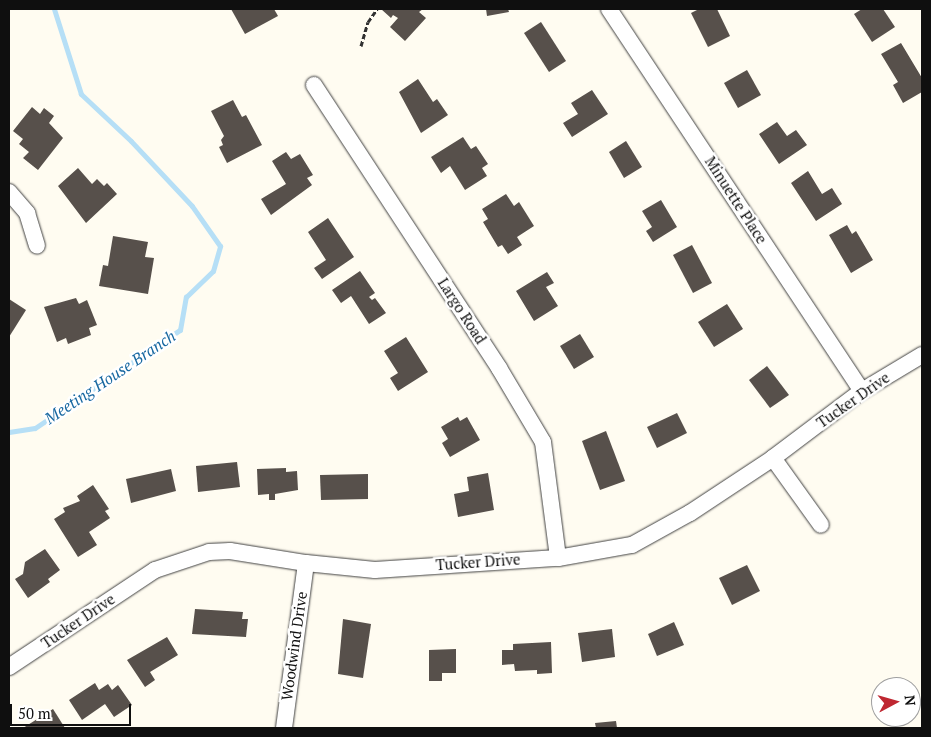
<!DOCTYPE html>
<html>
<head>
<meta charset="utf-8">
<style>
  body { margin:0 }
  #map { position:relative; width:931px; height:737px; overflow:hidden; background:#fffcf1; font-family:"PT Serif",serif }
  div>[style] { position:absolute }
  .stream>* { height:5px; margin:-2.5px; padding:0 2.5px; transform-origin:2.5px; border-radius:2.5px; background:#b6dff6 }
  .building>* { inset:0; background:#57504b }
  .path>* { height:3px; margin-top:-1.5px; transform-origin:0; background:repeating-linear-gradient(90deg,#313131 0 5px,transparent 0 7.5px) }
  .roads { filter:drop-shadow(0 0 1px #424242) drop-shadow(0 0 1px #424242) }
  .street>* { height:16px; margin:-8px; padding:0 8px; transform-origin:8px; border-radius:8px; background:#fff }
  span { translate:-50% -50%; white-space:nowrap; text-align:center; line-height:1.15; -webkit-text-stroke:5px #fff; paint-order:stroke }
  .street-label { font-size:15px; color:#0f0f0f }
  .water-label { font-size:16px; color:#1868a1; font-style:italic }
  .frame { position:absolute; inset:0; border:10px solid #0f0f0f; pointer-events:none }
  .north { position:absolute; left:871px; top:677px; width:50px; height:50px; box-sizing:border-box; background:#fff; border:1px solid #9f9f9f; border-radius:50%; rotate:84deg; font-size:14px; font-weight:700; line-height:20px; text-align:center; color:#0f0f0f }
  .north::after { content:''; display:block; margin:auto; width:18px; height:22px; background:#bf2731; clip-path:polygon(50% 0,100% 100%,50% 72%,0 100%) }
  .scale { position:absolute; left:10px; top:704px; width:121px; height:22px; box-sizing:border-box; border:2px solid #0f0f0f; border-top:0; padding-left:6px; font-size:15px; line-height:18px; white-space:nowrap; color:#0f0f0f; -webkit-text-stroke:4px #fff; paint-order:stroke }
</style>
</head>
<body>
<div id="map">
  <div class="stream">
    <div style="left:9px;top:432px;width:26px;rotate:-9deg"></div>
    <div style="left:35px;top:428px;width:175px;rotate:-34.1deg"></div>
    <div style="left:180px;top:330px;width:34px;rotate:-80deg"></div>
    <div style="left:186px;top:297px;width:37px;rotate:-44deg"></div>
    <div style="left:213px;top:271px;width:26px;rotate:-74deg"></div>
    <div style="left:220px;top:246px;width:49px;rotate:-125deg"></div>
    <div style="left:192px;top:206px;width:89px;rotate:-133.2deg"></div>
    <div style="left:131px;top:141px;width:69px;rotate:-136.8deg"></div>
    <div style="left:81px;top:94px;width:89px;rotate:-107.6deg"></div>
  </div>
  <div class="building">
    <div style="clip-path:polygon(231px 9px,274px 9px,278px 16px,245px 34px)"></div>
    <div style="clip-path:polygon(381px 9px,423px 9px,419px 12px,426px 18px,405px 41px,390px 27px,398px 18px,393px 15px,391px 18px)"></div>
    <div style="clip-path:polygon(486px 9px,508px 9px,509px 12px,487px 16px)"></div>
    <div style="clip-path:polygon(699px 9px,717px 9px,730px 36px,708px 47px,691px 13px)"></div>
    <div style="clip-path:polygon(862px 9px,883px 9px,895px 27px,872px 42px,854px 14px)"></div>
    <div style="clip-path:polygon(541px 22px,566px 61px,549px 72px,524px 33px)"></div>
    <div style="clip-path:polygon(901px 43px,922px 78px,922px 92px,903px 103px,893px 85px,898px 82px,881px 54px)"></div>
    <div style="clip-path:polygon(747px 70px,761px 95px,738px 108px,724px 83px)"></div>
    <div style="clip-path:polygon(418px 79px,433px 102px,437px 99px,448px 115px,421px 133px,399px 92px)"></div>
    <div style="clip-path:polygon(592px 90px,608px 114px,572px 137px,563px 123px,578px 114px,571px 103px)"></div>
    <div style="clip-path:polygon(233px 100px,242px 117px,246px 115px,262px 145px,227px 163px,219px 147px,223px 145px,221px 140px,224px 136px,211px 111px)"></div>
    <div style="clip-path:polygon(32px 107px,40px 114px,44px 108px,54px 116px,49px 123px,63px 138px,38px 170px,23px 158px,29px 152px,19px 144px,23px 139px,13px 131px)"></div>
    <div style="clip-path:polygon(777px 122px,787px 136px,796px 130px,807px 145px,779px 164px,759px 134px)"></div>
    <div style="clip-path:polygon(463px 137px,471px 149px,476px 146px,488px 164px,482px 168px,487px 176px,465px 190px,450px 166px,441px 173px,431px 157px)"></div>
    <div style="clip-path:polygon(626px 141px,642px 167px,624px 178px,609px 152px)"></div>
    <div style="clip-path:polygon(286px 152px,291px 159px,300px 154px,313px 175px,307px 178px,312px 185px,271px 215px,261px 199px,286px 184px,272px 161px)"></div>
    <div style="clip-path:polygon(78px 168px,92px 184px,97px 179px,104px 186px,107px 183px,117px 194px,86px 223px,58px 186px)"></div>
    <div style="clip-path:polygon(808px 171px,822px 194px,832px 188px,842px 204px,816px 221px,791px 183px)"></div>
    <div style="clip-path:polygon(506px 194px,514px 206px,519px 202px,534px 226px,517px 237px,522px 245px,508px 254px,502px 245px,498px 247px,483px 222px,488px 219px,482px 209px)"></div>
    <div style="clip-path:polygon(661px 200px,677px 227px,653px 242px,646px 231px,652px 227px,642px 211px)"></div>
    <div style="clip-path:polygon(328px 218px,354px 257px,322px 279px,314px 268px,326px 260px,308px 232px)"></div>
    <div style="clip-path:polygon(847px 225px,852px 234px,856px 231px,873px 260px,851px 273px,829px 235px)"></div>
    <div style="clip-path:polygon(113px 236px,148px 242px,145px 257px,154px 258px,148px 294px,99px 286px,103px 265px,108px 266px)"></div>
    <div style="clip-path:polygon(692px 245px,712px 283px,693px 293px,673px 255px)"></div>
    <div style="clip-path:polygon(360px 271px,375px 293px,369px 297px,372px 300px,375px 298px,386px 313px,369px 324px,351px 296px,341px 303px,332px 290px)"></div>
    <div style="clip-path:polygon(547px 272px,554px 283px,546px 287px,558px 306px,534px 321px,516px 291px)"></div>
    <div style="clip-path:polygon(76px 298px,79px 304px,87px 300px,97px 325px,89px 328px,91px 335px,68px 344px,66px 338px,57px 342px,44px 307px)"></div>
    <div style="clip-path:polygon(9px 299px,26px 310px,9px 337px)"></div>
    <div style="clip-path:polygon(727px 304px,743px 329px,714px 347px,698px 322px)"></div>
    <div style="clip-path:polygon(580px 334px,594px 357px,574px 369px,560px 346px)"></div>
    <div style="clip-path:polygon(406px 337px,428px 372px,398px 391px,390px 378px,398px 373px,384px 351px)"></div>
    <div style="clip-path:polygon(767px 366px,789px 395px,770px 408px,749px 380px)"></div>
    <div style="clip-path:polygon(677px 413px,687px 433px,657px 448px,647px 427px)"></div>
    <div style="clip-path:polygon(458px 417px,460px 421px,467px 417px,480px 440px,450px 457px,442px 443px,448px 439px,441px 427px)"></div>
    <div style="clip-path:polygon(606px 431px,625px 481px,600px 490px,582px 441px)"></div>
    <div style="clip-path:polygon(237px 462px,240px 487px,198px 492px,196px 466px)"></div>
    <div style="clip-path:polygon(286px 468px,286px 472px,297px 471px,298px 490px,275px 494px,275px 500px,269px 500px,269px 494px,258px 495px,257px 469px)"></div>
    <div style="clip-path:polygon(171px 469px,176px 491px,131px 503px,126px 479px)"></div>
    <div style="clip-path:polygon(488px 473px,494px 510px,458px 517px,454px 494px,469px 491px,467px 477px)"></div>
    <div style="clip-path:polygon(368px 474px,368px 499px,321px 500px,320px 475px)"></div>
    <div style="clip-path:polygon(93px 485px,109px 509px,105px 511px,110px 518px,89px 532px,97px 545px,78px 557px,54px 519px,65px 512px,63px 508px,80px 501px,77px 496px)"></div>
    <div style="clip-path:polygon(45px 549px,60px 570px,48px 579px,50px 582px,28px 598px,15px 579px,23px 574px,25px 562px)"></div>
    <div style="clip-path:polygon(747px 565px,760px 591px,732px 605px,719px 578px)"></div>
    <div style="clip-path:polygon(195px 609px,243px 612px,242px 619px,248px 619px,246px 637px,192px 634px)"></div>
    <div style="clip-path:polygon(343px 619px,371px 624px,363px 678px,338px 674px)"></div>
    <div style="clip-path:polygon(674px 622px,684px 645px,657px 656px,648px 634px)"></div>
    <div style="clip-path:polygon(612px 629px,615px 657px,582px 662px,578px 633px)"></div>
    <div style="clip-path:polygon(167px 637px,178px 655px,150px 672px,155px 680px,145px 687px,127px 660px)"></div>
    <div style="clip-path:polygon(551px 642px,552px 673px,537px 674px,537px 670px,515px 671px,514px 664px,502px 665px,502px 650px,513px 650px,513px 644px)"></div>
    <div style="clip-path:polygon(456px 649px,456px 673px,442px 673px,442px 681px,429px 681px,429px 650px)"></div>
    <div style="clip-path:polygon(95px 683px,99px 690px,108px 684px,112px 690px,118px 685px,132px 705px,114px 717px,105px 704px,82px 720px,69px 700px)"></div>
    <div style="clip-path:polygon(53px 709px,65px 728px,23px 728px)"></div>
    <div style="clip-path:polygon(616px 721px,617px 728px,596px 728px,595px 723px)"></div>
  </div>
  <div class="path">
    <div style="left:361px;top:46px;width:25px;rotate:-74deg"></div>
    <div style="left:368px;top:22px;width:16px;rotate:-55deg"></div>
  </div>
  <div class="roads">
    <div class="street">
      <div style="left:609px;top:9px;width:458px;rotate:56.5deg"></div>
      <div style="left:314px;top:85px;width:338px;rotate:56.8deg"></div>
      <div style="left:499px;top:368px;width:86px;rotate:59.3deg"></div>
      <div style="left:543px;top:442px;width:117px;rotate:82.6deg"></div>
      <div style="left:9px;top:192px;width:28px;rotate:49deg"></div>
      <div style="left:27px;top:213px;width:34px;rotate:73deg"></div>
      <div style="left:773px;top:458px;width:82px;rotate:54.4deg"></div>
      <div style="left:9px;top:667px;width:175px;rotate:-33.6deg"></div>
      <div style="left:155px;top:570px;width:57px;rotate:-18.4deg"></div>
      <div style="left:209px;top:552px;width:21px;rotate:-3deg"></div>
      <div style="left:230px;top:551px;width:77px;rotate:9deg"></div>
      <div style="left:306px;top:563px;width:69px;rotate:5.8deg"></div>
      <div style="left:375px;top:570px;width:183px;rotate:-3.8deg"></div>
      <div style="left:558px;top:558px;width:75px;rotate:-10deg"></div>
      <div style="left:632px;top:545px;width:66px;rotate:-28.9deg"></div>
      <div style="left:690px;top:513px;width:100px;rotate:-33.5deg"></div>
      <div style="left:773px;top:458px;width:111px;rotate:-37deg"></div>
      <div style="left:862px;top:391px;width:70px;rotate:-31deg"></div>
      <div style="left:284px;top:728px;width:166px;rotate:-82.4deg"></div>
    </div>
  </div>
  <div class="street-label">
    <span style="left:736px;top:200px;rotate:57deg">Minuette Place</span>
    <span style="left:462px;top:311px;rotate:57deg">Largo Road</span>
    <span style="left:853px;top:400px;rotate:-35deg">Tucker Drive</span>
    <span style="left:478px;top:562px;rotate:-4deg">Tucker Drive</span>
    <span style="left:78px;top:621px;rotate:-34deg">Tucker Drive</span>
    <span style="left:294px;top:646px;rotate:-82deg">Woodwind Drive</span>
  </div>
  <div class="water-label">
    <span style="left:110px;top:377px;rotate:-34deg">Meeting House Branch</span>
  </div>
  <div class="frame"></div>
  <div class="north">N</div>
  <div class="scale">50 m</div>
</div>
</body>
</html>
